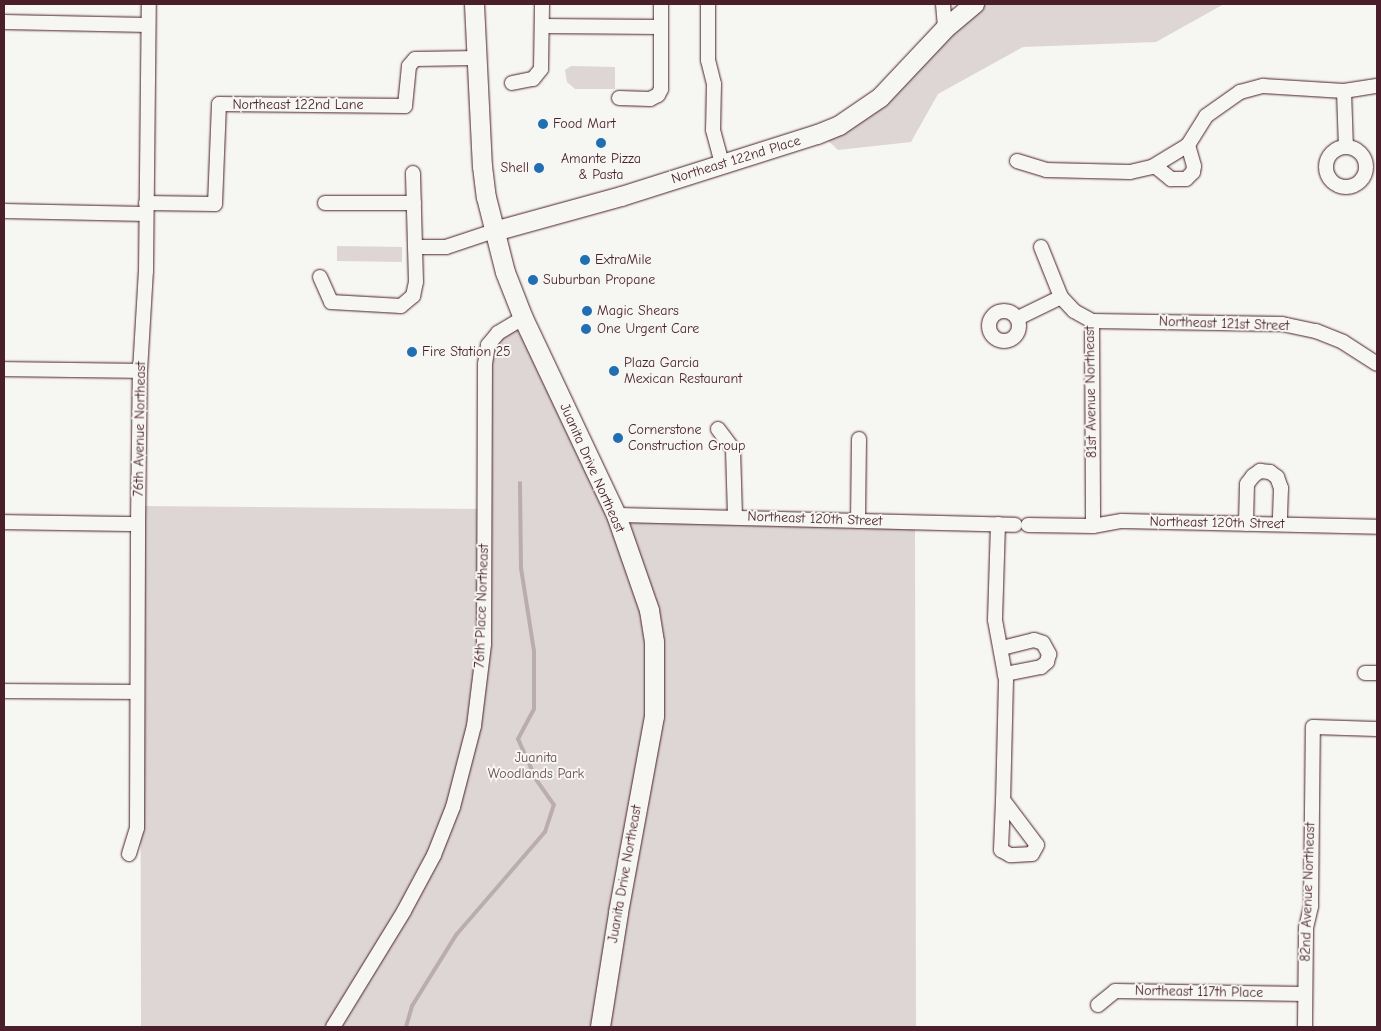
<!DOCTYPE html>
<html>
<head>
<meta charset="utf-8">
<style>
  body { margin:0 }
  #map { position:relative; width:1381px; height:1031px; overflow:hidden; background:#f6f6f2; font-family:"Comic Neue",sans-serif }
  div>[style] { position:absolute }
  .green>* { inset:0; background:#ddd6d5 }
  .stream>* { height:4px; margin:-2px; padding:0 2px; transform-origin:2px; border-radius:2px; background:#bbadae }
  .roads { filter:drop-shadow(0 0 1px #4a1f2b) drop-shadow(0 0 1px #4a1f2b) }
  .street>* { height:14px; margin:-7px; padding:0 7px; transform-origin:7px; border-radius:7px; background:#f6f6f2 }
  .street>.ring { margin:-7px; padding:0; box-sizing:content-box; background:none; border:14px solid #f6f6f2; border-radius:50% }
  .secondary>* { height:19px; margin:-9.5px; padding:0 9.5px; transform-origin:9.5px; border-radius:9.5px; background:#f6f6f2 }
  .dots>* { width:14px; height:14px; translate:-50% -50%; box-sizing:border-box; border:2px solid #f6f6f2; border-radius:50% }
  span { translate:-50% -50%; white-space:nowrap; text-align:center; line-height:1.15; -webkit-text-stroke:4px #f6f6f2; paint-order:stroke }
  .street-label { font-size:14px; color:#4a1f2b }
  .poi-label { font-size:14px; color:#4a1f2b }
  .left { translate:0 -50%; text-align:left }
  .right { translate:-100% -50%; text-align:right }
  .park-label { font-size:14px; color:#6f4d56 }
  .frame { position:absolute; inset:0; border:5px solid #4a1f2b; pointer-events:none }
</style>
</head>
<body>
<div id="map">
  <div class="green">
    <div style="clip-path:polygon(974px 4px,1224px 4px,1156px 42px,1023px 47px,938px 94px,911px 142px,838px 150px,823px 136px)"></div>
    <div style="clip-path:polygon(571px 66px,615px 67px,615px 89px,575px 89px,567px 82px,565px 70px)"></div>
    <div style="clip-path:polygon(337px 246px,402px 247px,402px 262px,337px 261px)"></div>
    <div style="clip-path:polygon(523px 318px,616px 515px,915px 522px,916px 1027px,141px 1027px,140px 506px,484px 509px,488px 345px)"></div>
  </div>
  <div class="stream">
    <div style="left:406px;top:1027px;width:22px;rotate:-74deg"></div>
    <div style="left:412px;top:1006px;width:84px;rotate:-58.2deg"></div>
    <div style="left:456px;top:935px;width:136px;rotate:-49.2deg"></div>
    <div style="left:545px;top:832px;width:28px;rotate:-72deg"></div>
    <div style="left:554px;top:805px;width:32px;rotate:-125deg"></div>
    <div style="left:536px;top:779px;width:44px;rotate:-114.2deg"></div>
    <div style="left:518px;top:739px;width:34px;rotate:-62deg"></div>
    <div style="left:534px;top:709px;width:58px;rotate:-90deg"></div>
    <div style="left:534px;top:651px;width:84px;rotate:-98.9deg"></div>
    <div style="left:521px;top:568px;width:85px;rotate:-90.7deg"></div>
  </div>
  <div class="roads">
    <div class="street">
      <div style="left:708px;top:4px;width:56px;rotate:90deg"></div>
      <div style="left:708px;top:60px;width:25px;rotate:76deg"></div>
      <div style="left:714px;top:84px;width:46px;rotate:91.2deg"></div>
      <div style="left:713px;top:130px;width:35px;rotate:75deg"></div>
      <div style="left:943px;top:4px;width:24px;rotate:85deg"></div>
      <div style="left:4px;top:22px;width:144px;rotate:1.2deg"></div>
      <div style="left:542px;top:26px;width:119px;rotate:0.5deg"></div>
      <div style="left:512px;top:83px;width:21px;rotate:-11deg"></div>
      <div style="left:533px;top:79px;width:13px;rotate:-51deg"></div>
      <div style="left:541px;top:69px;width:65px;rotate:-89.1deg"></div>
      <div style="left:1344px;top:91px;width:56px;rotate:88deg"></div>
      <div style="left:619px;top:98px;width:31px;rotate:2deg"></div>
      <div style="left:650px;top:99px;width:9px;rotate:-27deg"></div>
      <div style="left:658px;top:95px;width:7px;rotate:-63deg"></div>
      <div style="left:661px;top:89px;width:85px;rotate:-90deg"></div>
      <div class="ring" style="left:1326px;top:147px;width:26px;height:26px"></div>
      <div style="left:1017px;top:161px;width:30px;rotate:17deg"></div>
      <div style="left:1046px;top:170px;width:84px;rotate:1.4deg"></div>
      <div style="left:1130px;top:172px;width:23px;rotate:-13deg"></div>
      <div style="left:1152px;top:167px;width:42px;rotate:-31.4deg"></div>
      <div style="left:1188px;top:145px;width:34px;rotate:-58deg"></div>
      <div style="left:1206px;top:116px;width:42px;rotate:-35.2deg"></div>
      <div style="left:1240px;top:92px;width:24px;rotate:-15deg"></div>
      <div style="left:1263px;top:86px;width:81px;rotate:3.5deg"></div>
      <div style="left:1344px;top:91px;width:33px;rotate:-9deg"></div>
      <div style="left:1155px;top:166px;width:21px;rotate:39deg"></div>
      <div style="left:1171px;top:179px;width:15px"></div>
      <div style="left:1186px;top:179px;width:10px;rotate:-45deg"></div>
      <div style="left:1193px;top:172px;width:6px;rotate:-81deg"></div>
      <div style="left:1194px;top:166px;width:22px;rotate:-106deg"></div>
      <div style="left:146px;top:203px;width:69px;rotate:0.8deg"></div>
      <div style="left:215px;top:204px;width:100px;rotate:-87.7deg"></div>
      <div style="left:219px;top:104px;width:186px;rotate:0.6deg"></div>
      <div style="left:405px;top:106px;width:40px;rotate:-84.3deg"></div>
      <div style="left:409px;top:66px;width:9px;rotate:-49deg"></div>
      <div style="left:415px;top:59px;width:62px;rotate:-0.9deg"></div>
      <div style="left:325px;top:203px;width:89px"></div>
      <div style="left:4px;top:211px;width:142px;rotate:1.2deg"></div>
      <div style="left:415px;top:247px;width:31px"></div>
      <div style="left:446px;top:247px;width:51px;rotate:-18.4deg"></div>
      <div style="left:1041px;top:247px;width:54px;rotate:68.2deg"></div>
      <div style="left:1061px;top:297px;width:19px;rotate:47deg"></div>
      <div style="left:1074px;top:311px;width:21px;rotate:29deg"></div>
      <div style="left:1092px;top:321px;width:205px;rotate:89.7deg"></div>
      <div style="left:320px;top:277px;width:27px;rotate:66deg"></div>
      <div style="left:331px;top:302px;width:70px;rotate:3.3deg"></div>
      <div style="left:401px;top:306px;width:16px;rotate:-40deg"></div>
      <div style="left:413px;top:296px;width:14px;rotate:-78deg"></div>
      <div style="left:416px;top:282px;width:109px;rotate:-91.6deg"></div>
      <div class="ring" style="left:989px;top:311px;width:16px;height:16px"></div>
      <div style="left:1018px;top:318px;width:48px;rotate:-26deg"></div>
      <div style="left:1092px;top:321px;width:190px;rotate:0.9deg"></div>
      <div style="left:1282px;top:324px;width:35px;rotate:12deg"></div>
      <div style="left:1316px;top:331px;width:29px;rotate:22deg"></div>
      <div style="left:1343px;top:342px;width:40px;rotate:32.9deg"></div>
      <div style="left:4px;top:369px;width:136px;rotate:0.8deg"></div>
      <div style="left:718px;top:429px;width:25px;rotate:53deg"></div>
      <div style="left:733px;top:449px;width:68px;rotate:88.3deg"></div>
      <div style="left:616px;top:515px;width:399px;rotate:1.4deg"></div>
      <div style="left:858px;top:521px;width:82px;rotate:-89.3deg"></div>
      <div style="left:4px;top:522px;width:134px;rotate:0.9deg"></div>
      <div style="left:998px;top:524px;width:96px;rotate:91.8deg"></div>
      <div style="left:995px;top:620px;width:61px;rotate:79.6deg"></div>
      <div style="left:1006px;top:680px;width:120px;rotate:91.4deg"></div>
      <div style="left:1003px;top:800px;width:56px;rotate:52.9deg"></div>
      <div style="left:1037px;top:845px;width:10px;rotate:119deg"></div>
      <div style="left:1032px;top:854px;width:22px;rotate:177deg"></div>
      <div style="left:1010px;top:855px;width:10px;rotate:-151deg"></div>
      <div style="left:1001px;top:850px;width:50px;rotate:-87.7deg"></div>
      <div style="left:1246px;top:524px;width:40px;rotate:-88.6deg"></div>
      <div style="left:1247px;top:484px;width:10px;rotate:-53deg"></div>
      <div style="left:1253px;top:476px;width:9px;rotate:-36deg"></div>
      <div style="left:1260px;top:471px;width:10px;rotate:6deg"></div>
      <div style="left:1270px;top:472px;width:9px;rotate:36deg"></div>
      <div style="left:1277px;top:477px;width:12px;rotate:70deg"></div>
      <div style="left:1281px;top:488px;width:36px;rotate:92deg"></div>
      <div style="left:1028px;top:525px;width:65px;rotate:0.9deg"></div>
      <div style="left:1093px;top:526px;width:29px;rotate:-10deg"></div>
      <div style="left:1122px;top:521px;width:255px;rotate:1.3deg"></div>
      <div style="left:1002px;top:648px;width:33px;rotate:-14deg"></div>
      <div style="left:1034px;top:640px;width:9px;rotate:18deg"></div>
      <div style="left:1043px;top:643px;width:13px;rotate:61deg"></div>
      <div style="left:1049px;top:654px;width:8px;rotate:104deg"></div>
      <div style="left:1047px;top:662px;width:8px;rotate:140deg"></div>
      <div style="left:1041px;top:667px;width:37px;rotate:169deg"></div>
      <div style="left:1365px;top:673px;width:12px"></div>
      <div style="left:4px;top:691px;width:133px;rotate:0.4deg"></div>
      <div style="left:129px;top:854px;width:27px;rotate:-73deg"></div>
      <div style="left:137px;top:828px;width:304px;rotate:-89.8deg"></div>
      <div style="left:138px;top:524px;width:153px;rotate:-89.3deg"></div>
      <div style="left:140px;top:371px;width:100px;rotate:-86.6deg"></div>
      <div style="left:146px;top:271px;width:267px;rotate:-89.4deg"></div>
      <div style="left:1098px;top:1005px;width:22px;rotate:-39deg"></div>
      <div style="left:1115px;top:991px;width:190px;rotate:0.9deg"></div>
      <div style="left:333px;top:1027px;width:136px;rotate:-58.5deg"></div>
      <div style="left:404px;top:911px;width:64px;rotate:-61.8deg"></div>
      <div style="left:434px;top:855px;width:52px;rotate:-68.4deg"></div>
      <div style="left:453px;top:807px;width:84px;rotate:-75.5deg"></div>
      <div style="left:474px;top:726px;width:83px;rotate:-83deg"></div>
      <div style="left:484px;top:644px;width:280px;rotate:-89.8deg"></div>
      <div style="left:485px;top:364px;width:19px;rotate:-81deg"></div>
      <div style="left:488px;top:345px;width:16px;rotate:-50deg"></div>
      <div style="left:498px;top:333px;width:29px;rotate:-31deg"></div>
      <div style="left:1305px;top:1027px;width:99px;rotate:-89.4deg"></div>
      <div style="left:1306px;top:928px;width:23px;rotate:-77deg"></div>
      <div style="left:1311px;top:906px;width:179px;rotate:-89.4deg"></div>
      <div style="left:1313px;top:727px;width:64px;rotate:1.8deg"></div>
    </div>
    <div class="secondary">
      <div style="left:474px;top:4px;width:162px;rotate:87.2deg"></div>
      <div style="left:482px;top:166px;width:31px;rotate:83deg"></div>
      <div style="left:486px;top:197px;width:77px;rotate:75.8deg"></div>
      <div style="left:505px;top:272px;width:49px;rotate:68.6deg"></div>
      <div style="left:523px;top:318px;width:218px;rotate:64.7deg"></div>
      <div style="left:616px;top:515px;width:101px;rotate:70.8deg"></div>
      <div style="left:649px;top:610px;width:32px;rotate:81deg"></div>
      <div style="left:654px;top:642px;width:74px;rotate:90deg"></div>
      <div style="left:654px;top:716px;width:200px;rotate:100.4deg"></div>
      <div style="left:618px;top:913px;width:115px;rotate:99deg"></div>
      <div style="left:494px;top:231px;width:132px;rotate:-15.4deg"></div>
      <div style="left:621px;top:196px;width:206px;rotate:-17.6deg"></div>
      <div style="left:817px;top:134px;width:24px;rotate:-22deg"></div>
      <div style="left:839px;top:125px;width:50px;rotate:-34.3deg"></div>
      <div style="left:880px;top:97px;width:95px;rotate:-46.7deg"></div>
      <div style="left:945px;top:28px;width:38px;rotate:-40deg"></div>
    </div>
  </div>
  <div class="dots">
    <div style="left:543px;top:124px;background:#1f6fb2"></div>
    <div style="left:601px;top:143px;background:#1f6fb2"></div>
    <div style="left:539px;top:168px;background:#1f6fb2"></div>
    <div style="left:585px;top:260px;background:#1f6fb2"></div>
    <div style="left:533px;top:280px;background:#1f6fb2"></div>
    <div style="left:587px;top:311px;background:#1f6fb2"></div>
    <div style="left:586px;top:329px;background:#1f6fb2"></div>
    <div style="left:412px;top:352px;background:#1f6fb2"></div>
    <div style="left:614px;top:371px;background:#1f6fb2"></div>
    <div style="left:618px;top:438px;background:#1f6fb2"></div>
  </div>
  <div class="street-label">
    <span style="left:298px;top:105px">Northeast 122nd Lane</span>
    <span style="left:736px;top:160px;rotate:-17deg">Northeast 122nd Place</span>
    <span style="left:1224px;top:324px;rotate:2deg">Northeast 121st Street</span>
    <span style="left:1091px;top:392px;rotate:-91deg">81st Avenue Northeast</span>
    <span style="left:140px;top:429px;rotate:-89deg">76th Avenue Northeast</span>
    <span style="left:592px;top:468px;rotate:66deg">Juanita Drive Northeast</span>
    <span style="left:815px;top:519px;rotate:2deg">Northeast 120th Street</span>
    <span style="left:1217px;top:523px;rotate:1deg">Northeast 120th Street</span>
    <span style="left:482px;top:606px;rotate:-88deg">76th Place Northeast</span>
    <span style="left:625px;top:874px;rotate:-80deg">Juanita Drive Northeast</span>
    <span style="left:1308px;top:892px;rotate:-88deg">82nd Avenue Northeast</span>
    <span style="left:1199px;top:992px;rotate:1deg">Northeast 117th Place</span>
  </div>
  <div class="poi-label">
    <span class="left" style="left:553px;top:124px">Food Mart</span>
    <span style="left:601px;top:167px">Amante Pizza<br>&amp; Pasta</span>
    <span class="right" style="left:529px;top:168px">Shell</span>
    <span class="left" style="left:595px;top:260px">ExtraMile</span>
    <span class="left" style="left:543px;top:280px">Suburban Propane</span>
    <span class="left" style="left:597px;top:311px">Magic Shears</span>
    <span class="left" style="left:597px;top:329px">One Urgent Care</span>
    <span class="left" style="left:422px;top:352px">Fire Station 25</span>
    <span class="left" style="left:624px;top:371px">Plaza Garcia<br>Mexican Restaurant</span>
    <span class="left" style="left:628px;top:438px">Cornerstone<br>Construction Group</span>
  </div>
  <div class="park-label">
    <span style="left:536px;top:766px">Juanita<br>Woodlands Park</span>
  </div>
  <div class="frame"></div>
</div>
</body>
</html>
